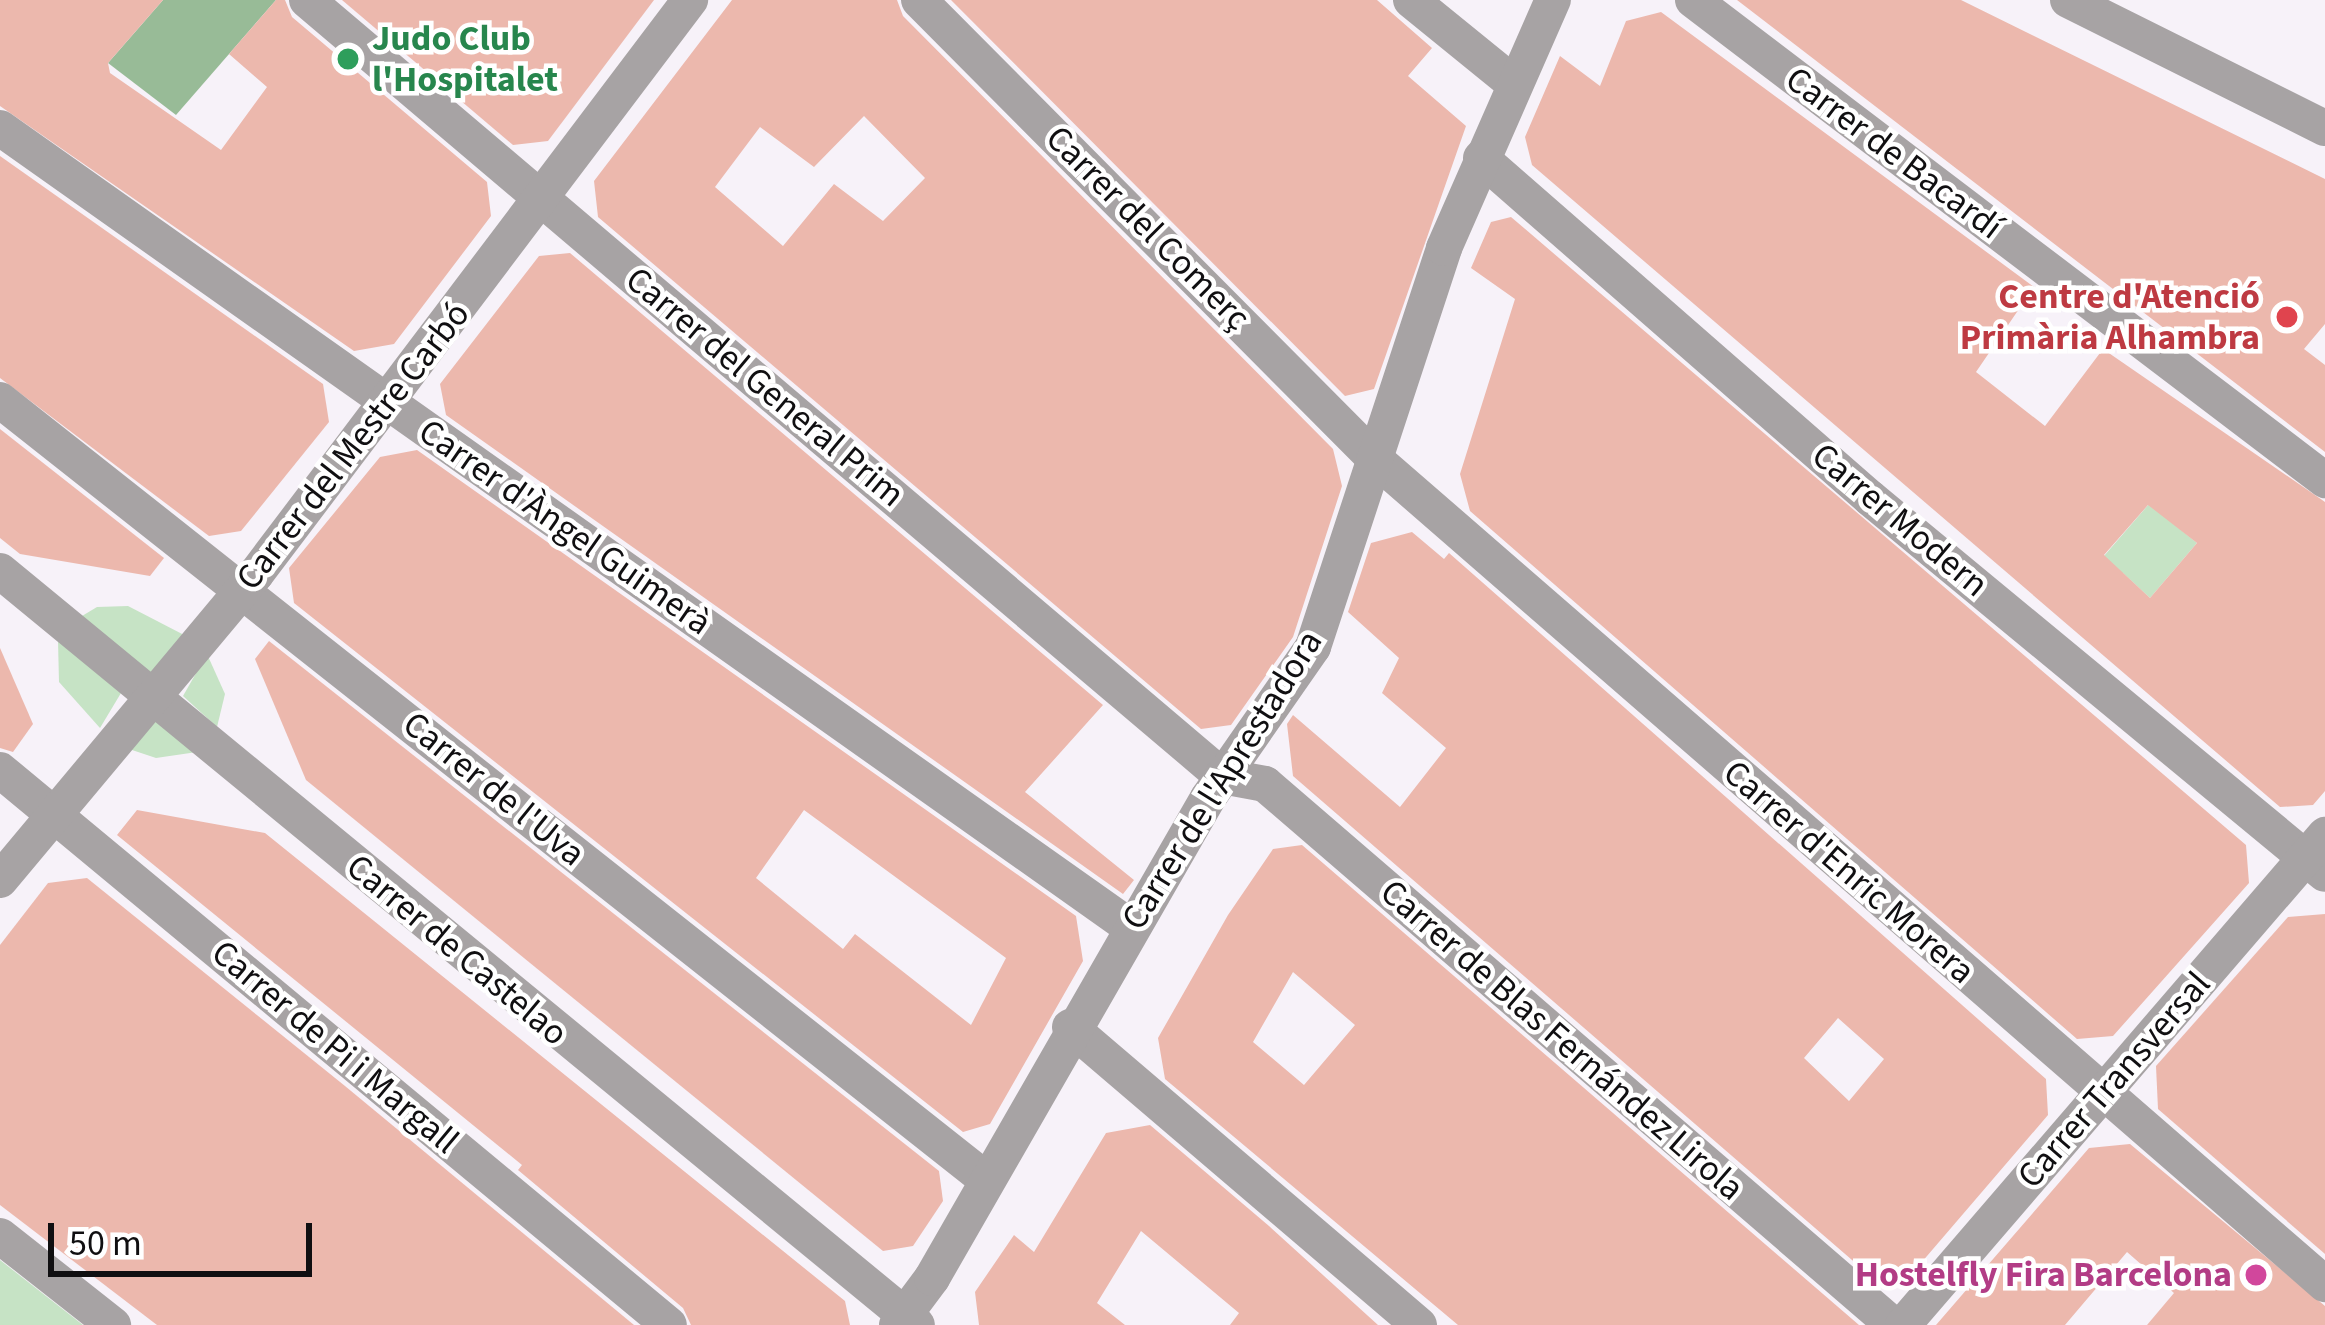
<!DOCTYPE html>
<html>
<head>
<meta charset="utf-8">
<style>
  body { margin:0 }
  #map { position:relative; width:2325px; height:1325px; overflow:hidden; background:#f7f2f9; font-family:"Source Sans 3",sans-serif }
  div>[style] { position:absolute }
  .green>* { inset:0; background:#c6e3c5 }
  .forest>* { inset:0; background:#98bb97 }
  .building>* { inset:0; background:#ecb8ad }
  .minor>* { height:36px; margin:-18px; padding:0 18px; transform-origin:18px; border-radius:18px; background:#a7a3a4 }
  .dots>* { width:33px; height:33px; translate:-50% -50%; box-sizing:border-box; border:6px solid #fff; border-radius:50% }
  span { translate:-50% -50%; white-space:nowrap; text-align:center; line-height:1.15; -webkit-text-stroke:9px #fff; paint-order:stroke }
  .leisure-label { font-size:36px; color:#27864d; font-weight:700 }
  .left { translate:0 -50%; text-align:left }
  .street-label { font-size:36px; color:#100f11 }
  .health-label { font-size:36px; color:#be3a42; font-weight:700 }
  .right { translate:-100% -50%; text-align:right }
  .hotel-label { font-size:36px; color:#b23c85; font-weight:700 }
  .scale { position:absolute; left:48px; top:1223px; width:264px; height:54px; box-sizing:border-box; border:6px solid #100f11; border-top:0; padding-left:15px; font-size:36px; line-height:42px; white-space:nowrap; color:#100f11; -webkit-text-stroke:9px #fff; paint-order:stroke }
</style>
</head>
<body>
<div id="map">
  <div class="green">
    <div style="clip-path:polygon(2149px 504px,2197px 543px,2150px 598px,2123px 573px,2091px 571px)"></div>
    <div style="clip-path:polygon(128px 606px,188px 637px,151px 673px,77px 619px,97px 607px)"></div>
    <div style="clip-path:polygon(58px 641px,121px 693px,100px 728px,59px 682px)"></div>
    <div style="clip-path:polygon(207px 654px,225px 694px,217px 727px,183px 696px)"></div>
    <div style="clip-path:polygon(157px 720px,197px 752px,156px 758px,126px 748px)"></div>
    <div style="clip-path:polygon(0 1260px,83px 1325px,0 1325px)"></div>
  </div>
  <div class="forest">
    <div style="clip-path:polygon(163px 0,276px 0,176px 115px,108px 63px)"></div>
  </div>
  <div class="building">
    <div style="clip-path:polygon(0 0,163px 0,108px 63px,110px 73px,221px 150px,267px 87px,229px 54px,276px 0,285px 0,292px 17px,487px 182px,491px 216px,394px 344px,354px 351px,0 106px)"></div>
    <div style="clip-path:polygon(342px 0,654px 0,548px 141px,513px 145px)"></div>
    <div style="clip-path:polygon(evenodd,732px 0,897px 0,903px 16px,1333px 449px,1342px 486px,1293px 637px,1231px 725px,1201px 729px,598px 217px,594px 181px,732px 0,864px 116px,925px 178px,883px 221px,834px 184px,783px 246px,715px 187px,760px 127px,814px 167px,864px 116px)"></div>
    <div style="clip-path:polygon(951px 0,1377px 0,1432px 48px,1408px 76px,1466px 126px,1374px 389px,1345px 396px)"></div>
    <div style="clip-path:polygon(1737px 0,1961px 0,2325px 179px,2325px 324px,2304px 349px,2325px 365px,2325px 452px)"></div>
    <div style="clip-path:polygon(evenodd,1661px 12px,2034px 287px,1976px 372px,2045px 426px,2103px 349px,2325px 502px,2325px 791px,2313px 805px,2280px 807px,1532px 165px,1525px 137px,1560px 56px,1600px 86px,1626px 21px,1661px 12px,2148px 505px,2197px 543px,2150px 598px,2104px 555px,2148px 505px)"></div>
    <div style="clip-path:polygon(0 156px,323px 384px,329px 422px,241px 531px,209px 536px,0 378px)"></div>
    <div style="clip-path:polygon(1511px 217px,2246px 845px,2249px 883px,2113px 1036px,2077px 1039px,1470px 511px,1460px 474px,1515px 299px,1471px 268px,1491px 222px)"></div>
    <div style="clip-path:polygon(570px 253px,1103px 705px,1025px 792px,1134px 880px,1123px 894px,446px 415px,440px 384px,539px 256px)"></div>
    <div style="clip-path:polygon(0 429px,164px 558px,150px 576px,20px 554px,0 538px)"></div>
    <div style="clip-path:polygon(evenodd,417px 450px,1076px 916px,1083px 961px,990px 1124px,963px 1132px,294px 603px,289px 568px,380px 457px,417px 450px,804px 810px,1006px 958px,971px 1025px,855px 934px,843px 949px,756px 878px,804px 810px)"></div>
    <div style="clip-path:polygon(evenodd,1412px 532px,1444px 559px,1449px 553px,2046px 1079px,2048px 1115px,1909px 1277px,1874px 1279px,1293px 776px,1287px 724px,1293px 715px,1400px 807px,1446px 748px,1382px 693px,1399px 658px,1348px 612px,1371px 543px,1412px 532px,1838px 1018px,1884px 1059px,1849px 1101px,1804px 1058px,1838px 1018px)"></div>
    <div style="clip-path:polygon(269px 641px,939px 1171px,943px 1201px,913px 1246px,883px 1251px,306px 780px,255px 659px)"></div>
    <div style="clip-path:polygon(0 648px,33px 724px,13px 752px,0 748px)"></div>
    <div style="clip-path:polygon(137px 810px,265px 833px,845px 1301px,850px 1325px,691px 1325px,683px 1308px,518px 1170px,522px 1165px,117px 835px)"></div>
    <div style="clip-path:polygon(evenodd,1302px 845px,1859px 1325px,1458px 1325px,1165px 1079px,1158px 1038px,1228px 915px,1273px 849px,1302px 845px,1293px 972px,1355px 1025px,1304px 1085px,1253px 1042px,1293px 972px)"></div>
    <div style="clip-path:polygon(87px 878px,345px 1086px,634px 1325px,157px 1325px,0 1205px,0 945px,48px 883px)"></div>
    <div style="clip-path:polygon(2325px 914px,2325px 1254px,2158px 1109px,2156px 1066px,2288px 917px)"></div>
    <div style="clip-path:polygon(1150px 1125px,1269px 1226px,1378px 1325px,1230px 1325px,1239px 1313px,1141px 1231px,1097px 1303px,1125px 1325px,979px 1325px,975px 1292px,1014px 1235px,1034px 1252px,1106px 1133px)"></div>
    <div style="clip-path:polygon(2130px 1144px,2325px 1306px,2325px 1325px,2147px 1325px,2174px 1293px,2127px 1252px,2065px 1325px,1936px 1325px,2089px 1148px)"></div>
  </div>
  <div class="minor">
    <div style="left:307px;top:0;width:1200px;rotate:40.3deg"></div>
    <div style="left:1222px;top:776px;width:44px;rotate:10.5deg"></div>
    <div style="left:1265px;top:784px;width:829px;rotate:40.74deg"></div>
    <div style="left:919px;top:0;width:646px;rotate:45.19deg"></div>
    <div style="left:1374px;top:458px;width:1260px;rotate:40.98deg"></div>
    <div style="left:1411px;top:0;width:132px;rotate:39.1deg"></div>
    <div style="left:1693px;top:0;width:794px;rotate:37.22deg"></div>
    <div style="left:2068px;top:0;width:287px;rotate:26.5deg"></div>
    <div style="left:0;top:128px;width:1383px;rotate:35.25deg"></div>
    <div style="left:1481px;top:158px;width:517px;rotate:41.15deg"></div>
    <div style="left:1870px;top:498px;width:590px;rotate:39.57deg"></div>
    <div style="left:0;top:400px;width:1258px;rotate:38.32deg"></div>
    <div style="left:0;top:571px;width:1187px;rotate:39.43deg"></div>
    <div style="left:0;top:770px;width:869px;rotate:39.68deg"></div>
    <div style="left:0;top:880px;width:399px;rotate:-50.1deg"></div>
    <div style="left:256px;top:574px;width:720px;rotate:-52.91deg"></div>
    <div style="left:1070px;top:1027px;width:459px;rotate:40.5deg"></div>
    <div style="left:0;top:1236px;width:144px;rotate:38.2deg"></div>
    <div style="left:897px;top:1325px;width:59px;rotate:-53.3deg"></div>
    <div style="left:932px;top:1278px;width:554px;rotate:-60.1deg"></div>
    <div style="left:1208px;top:798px;width:184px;rotate:-55.2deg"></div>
    <div style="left:1313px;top:647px;width:420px;rotate:-71.8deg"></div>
    <div style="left:1444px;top:248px;width:271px;rotate:-66.3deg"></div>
    <div style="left:1903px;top:1325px;width:647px;rotate:-49.26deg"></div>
  </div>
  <div class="dots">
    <div style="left:348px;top:59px;background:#2e9e5b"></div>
    <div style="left:2287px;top:317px;background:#e0444e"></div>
    <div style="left:2256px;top:1275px;background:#d1479c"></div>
  </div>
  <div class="leisure-label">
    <span class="left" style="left:372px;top:59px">Judo Club<br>l'Hospitalet</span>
  </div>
  <div class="street-label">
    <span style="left:1894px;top:153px;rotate:37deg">Carrer de Bacardí</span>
    <span style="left:1148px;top:228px;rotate:45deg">Carrer del Comerç</span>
    <span style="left:765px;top:387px;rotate:40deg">Carrer del General Prim</span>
    <span style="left:353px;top:446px;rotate:-52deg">Carrer del Mestre Carbó</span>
    <span style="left:1900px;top:520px;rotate:40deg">Carrer Modern</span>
    <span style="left:565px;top:527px;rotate:35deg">Carrer d'Àngel Guimerà</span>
    <span style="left:1222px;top:780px;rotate:-58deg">Carrer de l'Aprestadora</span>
    <span style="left:494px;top:789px;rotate:39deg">Carrer de l'Uva</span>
    <span style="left:1849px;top:872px;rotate:41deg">Carrer d'Enric Morera</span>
    <span style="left:457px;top:950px;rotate:40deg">Carrer de Castelao</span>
    <span style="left:1562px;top:1040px;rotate:41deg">Carrer de Blas Fernández Lirola</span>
    <span style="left:335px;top:1047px;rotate:40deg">Carrer de Pi i Margall</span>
    <span style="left:2114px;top:1080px;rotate:-49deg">Carrer Transversal</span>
  </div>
  <div class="health-label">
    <span class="right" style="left:2260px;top:317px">Centre d'Atenció<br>Primària Alhambra</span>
  </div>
  <div class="hotel-label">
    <span class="right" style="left:2232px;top:1275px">Hostelfly Fira Barcelona</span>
  </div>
  <div class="scale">50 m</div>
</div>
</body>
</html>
